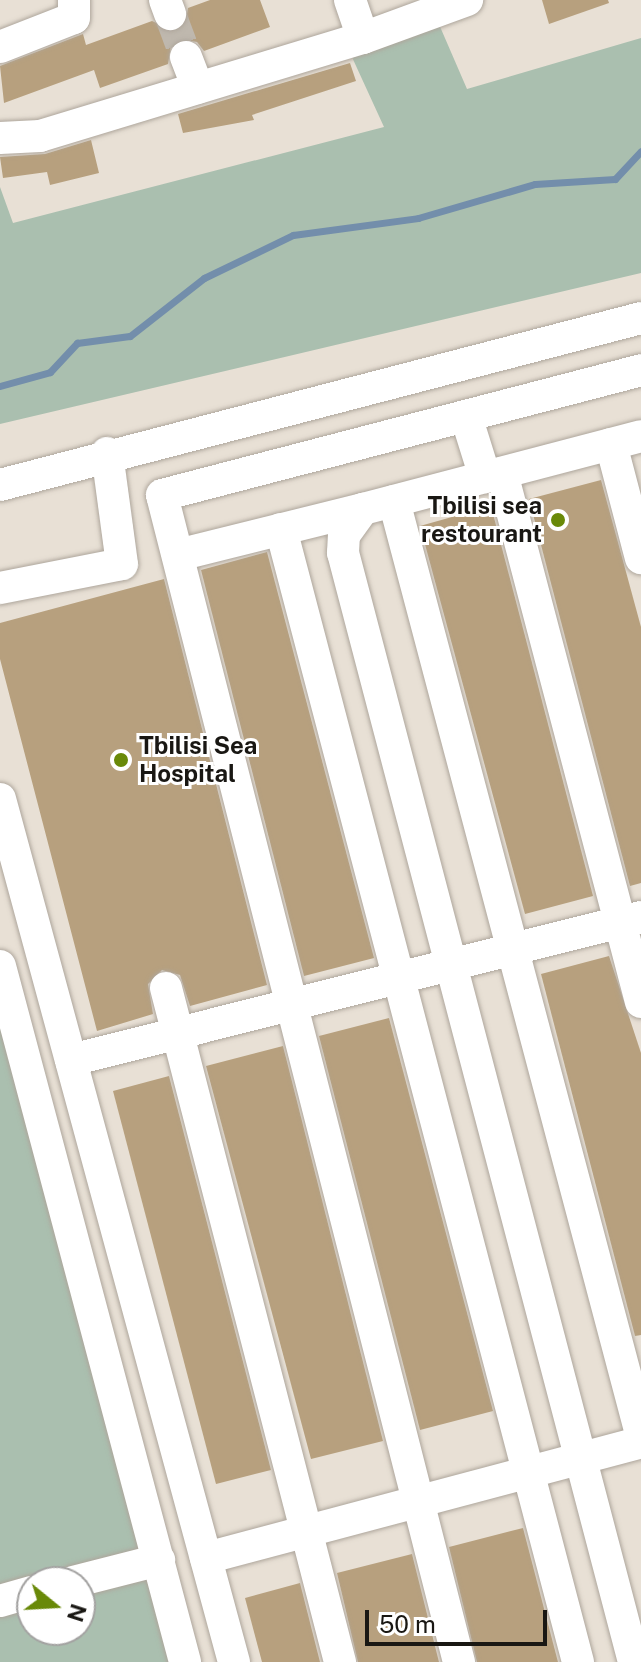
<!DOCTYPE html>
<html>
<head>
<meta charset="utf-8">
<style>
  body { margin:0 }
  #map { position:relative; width:641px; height:1662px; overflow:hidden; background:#e8e0d5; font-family:"Public Sans",sans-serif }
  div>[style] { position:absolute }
  .green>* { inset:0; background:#aabfaf }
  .stream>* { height:7px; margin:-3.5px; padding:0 3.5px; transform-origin:3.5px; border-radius:3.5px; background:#738eab }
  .building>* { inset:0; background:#b7a07e }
  .minor-tunnel>* { height:32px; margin-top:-16px; transform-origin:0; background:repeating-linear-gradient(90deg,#bfb8ae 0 32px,transparent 0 48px) }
  .roads { filter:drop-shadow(0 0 2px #aea69c) drop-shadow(0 0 2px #aea69c) }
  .minor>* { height:32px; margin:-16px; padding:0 16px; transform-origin:16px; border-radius:16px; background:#fff }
  .dots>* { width:22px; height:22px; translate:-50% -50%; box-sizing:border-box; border:4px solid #fff; border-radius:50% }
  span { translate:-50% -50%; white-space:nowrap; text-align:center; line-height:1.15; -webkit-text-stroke:6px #fff; paint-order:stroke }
  .poi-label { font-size:24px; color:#191713; font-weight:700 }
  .right { translate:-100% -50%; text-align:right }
  .left { translate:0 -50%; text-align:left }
  .north { position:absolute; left:16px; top:1566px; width:80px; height:80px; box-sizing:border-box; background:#fff; border:2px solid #a3a2a1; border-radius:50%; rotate:108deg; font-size:22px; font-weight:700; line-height:32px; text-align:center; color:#191713 }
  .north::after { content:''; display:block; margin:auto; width:28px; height:36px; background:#698908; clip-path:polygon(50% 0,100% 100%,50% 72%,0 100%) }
  .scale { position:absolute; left:365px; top:1610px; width:182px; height:36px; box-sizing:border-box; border:4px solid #191713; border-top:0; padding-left:10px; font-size:24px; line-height:28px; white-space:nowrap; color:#191713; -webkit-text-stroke:6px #fff; paint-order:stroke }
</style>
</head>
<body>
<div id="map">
  <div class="green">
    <div style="clip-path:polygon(438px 22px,467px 89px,641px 38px,641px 273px,0 424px,0 187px,13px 223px,384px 127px,351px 55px)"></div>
    <div style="clip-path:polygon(evenodd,0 966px,185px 1662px,0 1662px,0 966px,32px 1582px,80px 1582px,80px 1630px,32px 1630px,32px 1582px)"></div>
  </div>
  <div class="stream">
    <div style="left:0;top:386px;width:52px;rotate:-15.6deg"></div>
    <div style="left:50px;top:372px;width:40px;rotate:-47deg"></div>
    <div style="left:77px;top:343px;width:53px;rotate:-7.5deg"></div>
    <div style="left:130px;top:336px;width:94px;rotate:-38.1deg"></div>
    <div style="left:204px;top:278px;width:99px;rotate:-25.8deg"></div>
    <div style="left:293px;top:235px;width:126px;rotate:-7.7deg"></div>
    <div style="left:418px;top:218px;width:122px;rotate:-16.2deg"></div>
    <div style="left:535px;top:184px;width:80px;rotate:-3.6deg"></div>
    <div style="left:615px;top:179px;width:38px;rotate:-47deg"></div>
  </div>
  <div class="building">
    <div style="clip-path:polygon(210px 0,260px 0,270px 27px,204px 51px,197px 42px,180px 39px,171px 46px,168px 64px,100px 88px,94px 70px,4px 103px,0 66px,83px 34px,86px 45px,152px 21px,176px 32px,185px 26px,188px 8px)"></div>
    <div style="clip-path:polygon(542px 0,608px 0,609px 3px,549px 24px)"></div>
    <div style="clip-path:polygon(350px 63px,356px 81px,252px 115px,254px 120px,183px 133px,178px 114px)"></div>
    <div style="clip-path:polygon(91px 140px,99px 173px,50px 185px,47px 172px,3px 178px,0 157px,45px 154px)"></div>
    <div style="clip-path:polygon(601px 480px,641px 627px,641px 883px,630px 886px,529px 499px)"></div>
    <div style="clip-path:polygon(491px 506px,593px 896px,525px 914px,420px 526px)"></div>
    <div style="clip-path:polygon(267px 552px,374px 958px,304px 976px,201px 570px)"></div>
    <div style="clip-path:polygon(164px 579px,267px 985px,190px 1006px,180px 975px,162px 970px,148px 984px,153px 1014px,97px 1031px,0 659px,0 623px)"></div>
    <div style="clip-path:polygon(609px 956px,641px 1053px,641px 1335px,635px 1336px,541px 974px)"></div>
    <div style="clip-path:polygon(389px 1018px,493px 1411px,420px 1430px,319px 1036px)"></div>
    <div style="clip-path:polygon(283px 1046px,383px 1441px,311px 1459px,206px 1066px)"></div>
    <div style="clip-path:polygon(169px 1076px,271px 1470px,216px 1484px,113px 1091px)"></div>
    <div style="clip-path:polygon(523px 1528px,558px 1662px,477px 1662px,449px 1547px)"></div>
    <div style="clip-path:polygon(412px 1554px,439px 1662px,358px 1662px,337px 1573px)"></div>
    <div style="clip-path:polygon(300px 1583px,320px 1662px,262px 1662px,245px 1598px)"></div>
  </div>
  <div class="minor-tunnel">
    <div style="left:170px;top:14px;width:46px;rotate:69.6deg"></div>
  </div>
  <div class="roads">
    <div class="minor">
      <div style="left:165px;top:0;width:15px;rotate:70deg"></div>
      <div style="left:350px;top:0;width:40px;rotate:71.1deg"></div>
      <div style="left:0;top:47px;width:79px;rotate:-21.4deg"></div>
      <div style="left:74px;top:18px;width:18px;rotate:-90deg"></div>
      <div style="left:186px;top:57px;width:33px;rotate:69deg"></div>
      <div style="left:0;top:138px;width:40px;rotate:-2.9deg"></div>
      <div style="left:40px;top:136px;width:338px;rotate:-16.9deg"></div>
      <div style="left:363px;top:38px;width:111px;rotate:-20.1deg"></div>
      <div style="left:466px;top:416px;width:64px;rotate:72.7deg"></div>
      <div style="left:611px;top:444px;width:118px;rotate:75.3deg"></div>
      <div style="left:502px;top:473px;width:547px;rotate:75.28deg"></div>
      <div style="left:0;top:485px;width:662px;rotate:-14.6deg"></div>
      <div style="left:394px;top:501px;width:965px;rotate:75.17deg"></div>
      <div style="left:281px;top:529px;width:1171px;rotate:75.31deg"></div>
      <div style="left:178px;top:555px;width:191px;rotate:-14deg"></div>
      <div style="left:0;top:588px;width:124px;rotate:-11.1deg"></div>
      <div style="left:122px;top:564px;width:112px;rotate:-97.7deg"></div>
      <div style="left:0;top:799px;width:894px;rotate:74.83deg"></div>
      <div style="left:0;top:966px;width:720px;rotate:75.11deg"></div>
      <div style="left:166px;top:988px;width:696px;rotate:75.52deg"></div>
      <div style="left:71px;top:1060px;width:588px;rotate:-14.08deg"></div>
      <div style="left:206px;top:1558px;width:450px;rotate:-14.9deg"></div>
      <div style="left:73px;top:1582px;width:89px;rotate:-14.3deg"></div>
      <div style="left:0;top:1601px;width:33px;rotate:-16deg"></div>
      <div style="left:459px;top:1662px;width:1204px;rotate:-104.28deg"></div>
      <div style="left:162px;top:495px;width:495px;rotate:-14.6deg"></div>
      <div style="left:634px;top:1662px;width:1147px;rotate:-104.7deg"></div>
      <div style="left:343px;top:553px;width:18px;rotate:-87deg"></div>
      <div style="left:344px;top:535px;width:32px;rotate:-54deg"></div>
      <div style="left:363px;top:509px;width:287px;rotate:-14.7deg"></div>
    </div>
  </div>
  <div class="dots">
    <div style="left:558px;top:520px;background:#698908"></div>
    <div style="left:121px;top:760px;background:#698908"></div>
  </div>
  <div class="poi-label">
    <span class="right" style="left:542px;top:520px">Tbilisi sea<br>restourant</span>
    <span class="left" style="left:139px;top:760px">Tbilisi Sea<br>Hospital</span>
  </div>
  <div class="north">N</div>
  <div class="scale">50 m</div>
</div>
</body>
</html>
